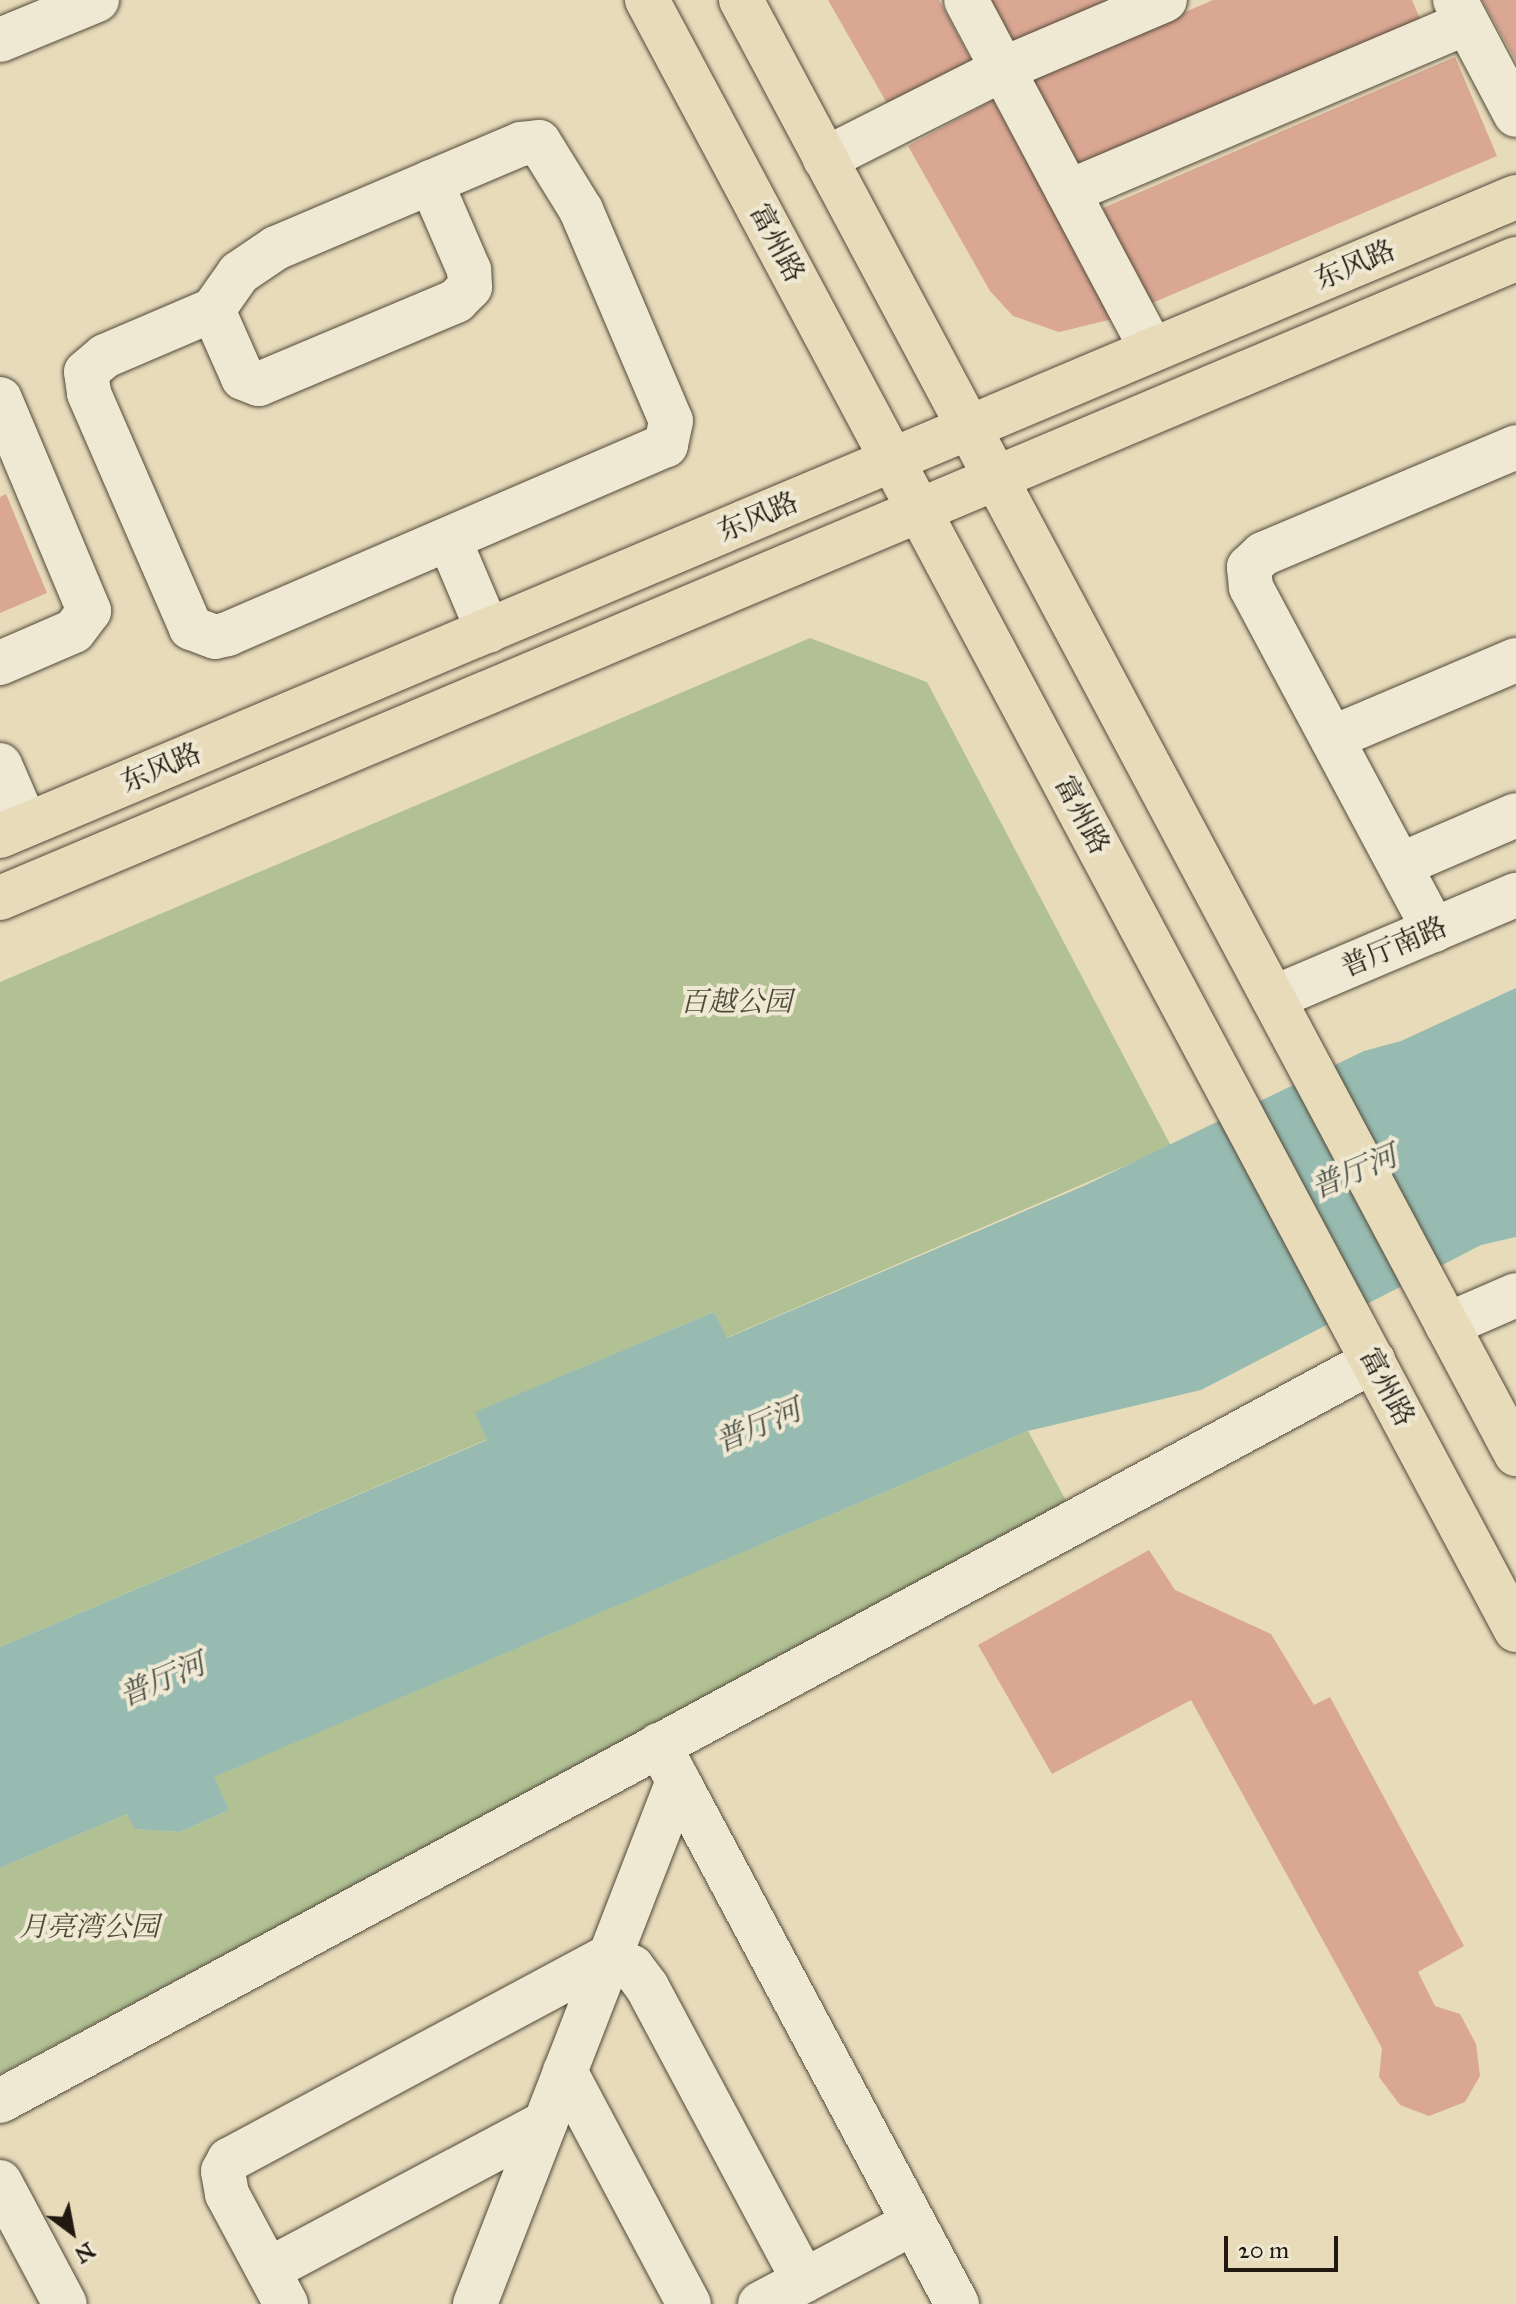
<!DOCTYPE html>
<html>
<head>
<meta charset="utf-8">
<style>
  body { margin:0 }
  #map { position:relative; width:1516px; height:2304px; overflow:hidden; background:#e7dbba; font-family:"IM FELL Great Primer","Noto Serif SC",serif }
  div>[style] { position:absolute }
  .green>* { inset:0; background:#b1c194 }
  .water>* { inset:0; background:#97bbb0 }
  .building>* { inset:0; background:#d9a792 }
  .roads { filter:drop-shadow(0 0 2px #52493b) drop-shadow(0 0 2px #52493b) }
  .minor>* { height:44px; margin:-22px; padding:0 22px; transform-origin:22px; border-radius:22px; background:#efe8d2 }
  .major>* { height:44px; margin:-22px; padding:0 22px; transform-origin:22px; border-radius:22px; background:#e7dbba }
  span { translate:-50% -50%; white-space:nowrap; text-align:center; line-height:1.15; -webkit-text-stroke:8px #efe8d2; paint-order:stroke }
  .street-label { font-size:28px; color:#211811 }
  .park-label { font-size:28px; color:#4c4b38; font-style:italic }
  .water-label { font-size:30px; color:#4a5149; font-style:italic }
  .north { position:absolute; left:32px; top:2192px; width:80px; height:80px; -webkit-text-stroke:6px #efe8d2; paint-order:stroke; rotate:148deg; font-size:22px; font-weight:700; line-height:32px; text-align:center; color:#211811 }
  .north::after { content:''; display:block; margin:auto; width:28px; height:36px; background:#211811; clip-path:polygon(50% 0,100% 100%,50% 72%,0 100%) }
  .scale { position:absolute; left:1224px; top:2236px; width:114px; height:36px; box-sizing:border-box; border:4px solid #211811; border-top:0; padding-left:10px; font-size:24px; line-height:28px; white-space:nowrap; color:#211811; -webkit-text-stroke:6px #efe8d2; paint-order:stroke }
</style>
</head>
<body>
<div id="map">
  <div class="green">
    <div style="clip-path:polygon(810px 638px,927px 682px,1171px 1146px,726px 1338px,714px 1312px,476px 1412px,488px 1439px,0 1647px,0 982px)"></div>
    <div style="clip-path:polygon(1028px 1431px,1069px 1506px,0 2074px,0 1868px,127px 1814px,136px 1829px,180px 1832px,229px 1810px,213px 1777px)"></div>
  </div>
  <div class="water">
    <div style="clip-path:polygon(1516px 988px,1516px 1237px,1481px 1245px,1201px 1390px,1028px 1431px,214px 1777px,229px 1810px,180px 1832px,135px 1829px,127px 1814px,0 1868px,0 1647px,487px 1440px,475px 1412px,714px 1312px,727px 1338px,1086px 1185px,1364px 1051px,1401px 1041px)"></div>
  </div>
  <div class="building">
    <div style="clip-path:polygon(828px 0,939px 0,974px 66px,892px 112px)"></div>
    <div style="clip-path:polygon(981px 0,1118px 0,1002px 50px)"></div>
    <div style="clip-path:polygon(1213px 0,1412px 0,1423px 26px,1071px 177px,1030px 79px)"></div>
    <div style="clip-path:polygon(1482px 0,1516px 0,1516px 61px)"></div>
    <div style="clip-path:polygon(1455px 57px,1497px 156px,1145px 306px,1103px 208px)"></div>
    <div style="clip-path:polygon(993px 100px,1113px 319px,1059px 332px,1013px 316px,990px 291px,908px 146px)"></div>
    <div style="clip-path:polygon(6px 494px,47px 593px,0 613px,0 497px)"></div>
    <div style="clip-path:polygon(1149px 1550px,1175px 1590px,1271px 1634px,1314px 1705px,1330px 1697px,1464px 1946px,1418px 1972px,1435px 2006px,1460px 2014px,1476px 2044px,1480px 2076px,1465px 2102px,1429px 2116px,1400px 2105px,1379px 2077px,1382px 2048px,1191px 1700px,1052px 1774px,978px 1645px)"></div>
  </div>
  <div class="roads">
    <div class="minor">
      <div style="left:966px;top:0;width:396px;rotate:62deg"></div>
      <div style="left:1455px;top:0;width:130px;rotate:62.1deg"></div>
      <div style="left:0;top:40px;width:105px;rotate:-22.4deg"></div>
      <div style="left:539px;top:142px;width:80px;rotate:58.3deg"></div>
      <div style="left:581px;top:210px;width:229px;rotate:66.9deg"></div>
      <div style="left:671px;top:421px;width:25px;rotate:102deg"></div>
      <div style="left:666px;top:445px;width:477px;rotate:156.7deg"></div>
      <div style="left:228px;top:634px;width:13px;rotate:167deg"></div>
      <div style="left:215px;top:637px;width:26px;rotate:-159deg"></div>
      <div style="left:191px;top:628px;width:256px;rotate:-113.5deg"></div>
      <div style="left:89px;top:393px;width:21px;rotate:-98deg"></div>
      <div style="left:86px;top:372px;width:25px;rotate:-40deg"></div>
      <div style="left:105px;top:356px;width:117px;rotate:-23.1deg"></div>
      <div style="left:213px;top:310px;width:45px;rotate:-54.9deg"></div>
      <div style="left:239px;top:273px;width:45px;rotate:-34deg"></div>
      <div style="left:276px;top:248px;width:266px;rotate:-23deg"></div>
      <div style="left:521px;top:144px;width:18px;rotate:-6deg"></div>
      <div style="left:825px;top:159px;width:199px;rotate:-26.8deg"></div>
      <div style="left:1003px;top:69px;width:176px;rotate:-23.1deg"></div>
      <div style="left:1068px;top:192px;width:433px;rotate:-23deg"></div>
      <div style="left:213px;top:310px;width:74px;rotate:66.2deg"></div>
      <div style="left:243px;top:378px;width:17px;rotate:21deg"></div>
      <div style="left:259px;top:384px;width:214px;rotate:-22.8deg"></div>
      <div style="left:456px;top:301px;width:20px;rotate:-45deg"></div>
      <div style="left:470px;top:287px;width:17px;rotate:-93deg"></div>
      <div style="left:469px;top:270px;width:96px;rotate:-113.4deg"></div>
      <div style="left:0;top:399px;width:230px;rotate:67.2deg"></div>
      <div style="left:89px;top:611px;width:25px;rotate:127deg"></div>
      <div style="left:74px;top:631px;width:81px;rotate:156.6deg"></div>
      <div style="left:449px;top:539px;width:100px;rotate:67deg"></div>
      <div style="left:1332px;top:738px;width:200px;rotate:-23deg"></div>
      <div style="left:0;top:765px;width:65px;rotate:66.6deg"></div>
      <div style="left:1400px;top:865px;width:126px;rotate:-23.3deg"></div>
      <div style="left:1434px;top:930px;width:389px;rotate:-118.1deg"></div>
      <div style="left:1251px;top:587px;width:20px;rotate:-96deg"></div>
      <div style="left:1249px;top:567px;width:19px;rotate:-43deg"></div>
      <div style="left:1263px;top:554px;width:275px;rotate:-22.9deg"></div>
      <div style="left:1273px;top:998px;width:264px;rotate:-23deg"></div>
      <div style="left:1447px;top:1325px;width:75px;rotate:-23.5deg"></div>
      <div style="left:678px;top:1781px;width:593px;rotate:61.92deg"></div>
      <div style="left:565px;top:2071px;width:264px;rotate:62deg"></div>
      <div style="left:0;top:2101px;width:1560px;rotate:-28.32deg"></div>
      <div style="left:0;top:2182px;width:138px;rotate:62deg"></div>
      <div style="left:268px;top:2270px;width:314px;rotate:-28deg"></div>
      <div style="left:286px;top:2304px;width:125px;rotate:-118.2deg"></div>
      <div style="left:227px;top:2194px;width:23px;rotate:-100deg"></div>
      <div style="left:223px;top:2171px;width:13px;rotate:-61deg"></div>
      <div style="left:229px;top:2160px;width:432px;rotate:-28.2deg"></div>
      <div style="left:610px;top:1956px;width:25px;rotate:27deg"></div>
      <div style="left:632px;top:1967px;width:25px;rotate:53deg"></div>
      <div style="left:647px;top:1987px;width:333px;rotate:61.9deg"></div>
      <div style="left:475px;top:2304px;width:561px;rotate:-68.79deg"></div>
      <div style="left:678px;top:1781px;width:41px;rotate:-117.8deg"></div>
      <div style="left:760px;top:2304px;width:173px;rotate:-27.9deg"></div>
    </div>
    <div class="major">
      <div style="left:647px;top:0;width:1847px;rotate:61.94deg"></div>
      <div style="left:741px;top:0;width:1648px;rotate:61.94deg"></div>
      <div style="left:0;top:836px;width:1645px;rotate:-22.86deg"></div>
      <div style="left:0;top:898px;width:1645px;rotate:-22.86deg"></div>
    </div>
  </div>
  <div class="street-label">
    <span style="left:777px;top:243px;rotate:62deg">富州路</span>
    <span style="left:1355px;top:265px;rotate:-23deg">东风路</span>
    <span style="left:758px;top:517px;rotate:-23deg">东风路</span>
    <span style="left:161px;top:768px;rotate:-23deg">东风路</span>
    <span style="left:1082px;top:815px;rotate:62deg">富州路</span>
    <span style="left:1394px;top:947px;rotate:-23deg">普厅南路</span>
    <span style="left:1387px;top:1387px;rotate:62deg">富州路</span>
  </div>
  <div class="park-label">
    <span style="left:736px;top:1002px">百越公园</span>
    <span style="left:89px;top:1927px">月亮湾公园</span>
  </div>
  <div class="water-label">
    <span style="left:1354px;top:1172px;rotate:-23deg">普厅河</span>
    <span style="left:758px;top:1426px;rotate:-23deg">普厅河</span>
    <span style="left:162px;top:1680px;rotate:-23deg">普厅河</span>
  </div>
  <div class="north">N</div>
  <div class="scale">20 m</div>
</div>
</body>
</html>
